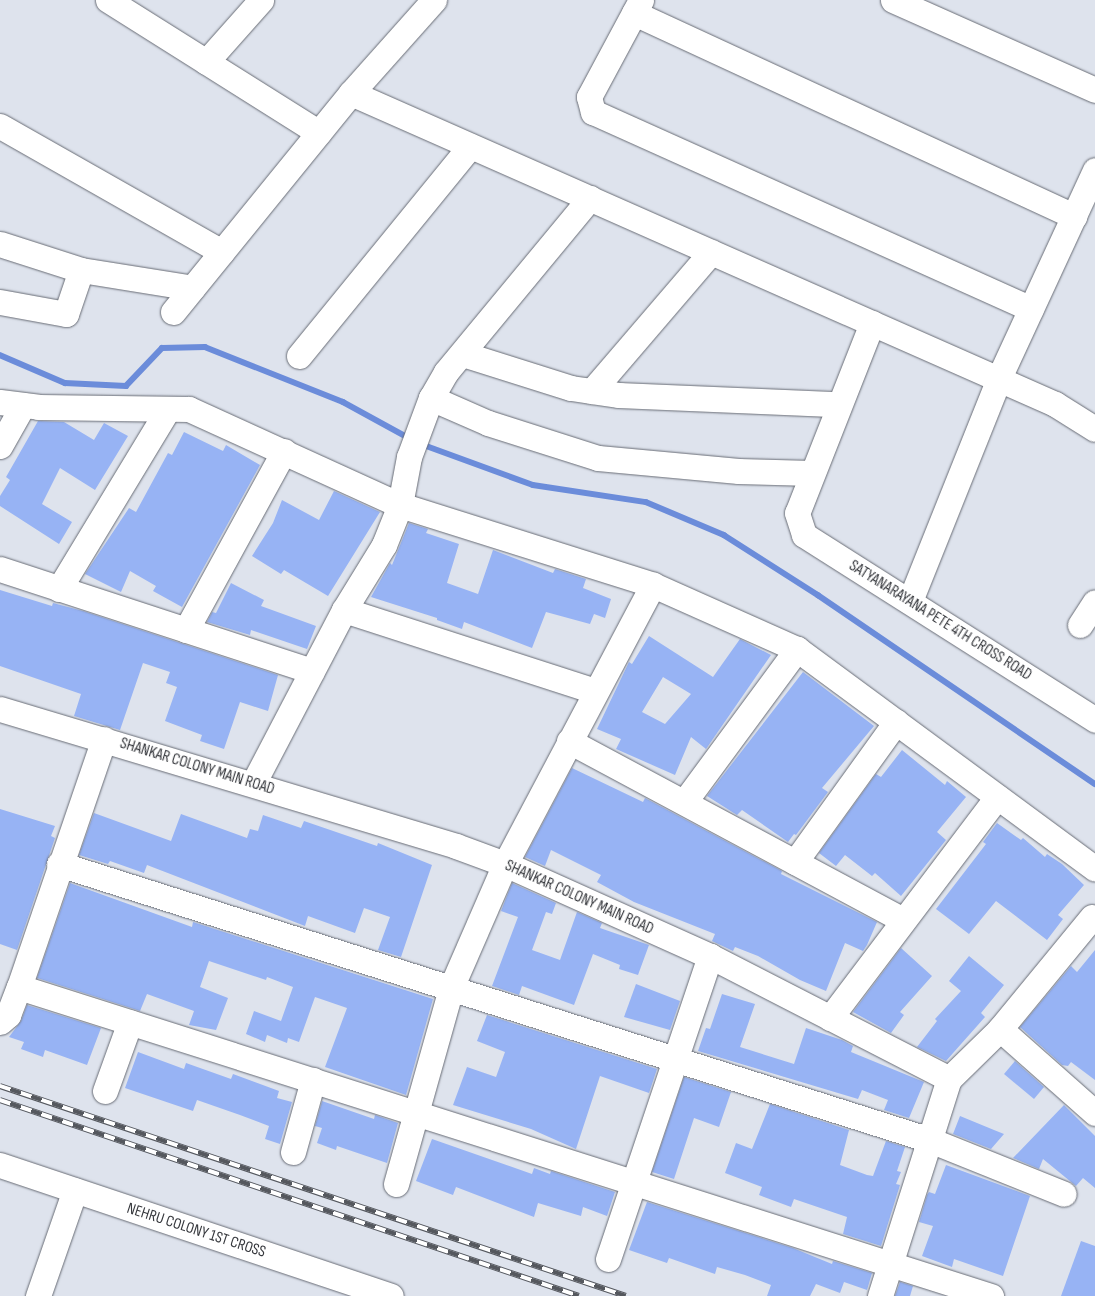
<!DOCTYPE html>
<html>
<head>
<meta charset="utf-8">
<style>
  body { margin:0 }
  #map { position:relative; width:1095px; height:1296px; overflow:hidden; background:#dee3ed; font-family:"Sofia Sans Condensed",sans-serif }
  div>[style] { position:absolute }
  .stream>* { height:5.5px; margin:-2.75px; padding:0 2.75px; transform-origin:2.75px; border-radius:2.75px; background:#6b8cda }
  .building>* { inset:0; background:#97b3f4 }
  .roads { filter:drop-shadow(0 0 1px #686c75) drop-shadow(0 0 1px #686c75) }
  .minor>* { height:25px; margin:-12.5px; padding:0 12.5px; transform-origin:12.5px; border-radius:12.5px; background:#fff }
  .rail>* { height:5.5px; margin-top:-2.75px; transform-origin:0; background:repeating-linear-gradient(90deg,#fff 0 11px,#55585e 0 22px); box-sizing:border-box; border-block:1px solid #55585e }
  span { translate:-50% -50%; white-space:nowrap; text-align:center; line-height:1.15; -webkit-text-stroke:4px #fff; paint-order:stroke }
  .street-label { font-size:16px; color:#36383d }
</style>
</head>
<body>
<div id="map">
  <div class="stream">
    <div style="left:0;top:355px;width:71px;rotate:23.3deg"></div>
    <div style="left:65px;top:383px;width:61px;rotate:2.8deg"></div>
    <div style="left:126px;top:386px;width:52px;rotate:-46.5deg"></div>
    <div style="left:162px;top:348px;width:43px;rotate:-1.3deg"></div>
    <div style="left:205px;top:347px;width:149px;rotate:21.7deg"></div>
    <div style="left:343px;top:402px;width:77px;rotate:28.6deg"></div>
    <div style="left:421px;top:444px;width:119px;rotate:20.1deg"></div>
    <div style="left:533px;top:485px;width:114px;rotate:8.6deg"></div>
    <div style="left:646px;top:502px;width:85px;rotate:22.9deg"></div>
    <div style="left:724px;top:535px;width:112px;rotate:32.6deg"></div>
    <div style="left:818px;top:595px;width:335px;rotate:34.3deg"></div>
  </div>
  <div class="building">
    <div style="clip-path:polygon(38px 421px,64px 422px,94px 440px,104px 423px,128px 436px,95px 490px,60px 468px,42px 504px,72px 522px,59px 544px,0 506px,0 496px,10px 480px,6px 477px)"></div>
    <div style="clip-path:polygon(184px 432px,223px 451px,226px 445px,260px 465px,182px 607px,153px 591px,156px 586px,130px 571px,121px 592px,85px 574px,129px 508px,136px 512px,168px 453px,172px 455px)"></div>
    <div style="clip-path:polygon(334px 491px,380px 512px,328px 596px,284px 570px,281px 574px,252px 556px,273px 523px,282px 500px,319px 520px)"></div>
    <div style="clip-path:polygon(409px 523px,428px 529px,426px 533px,459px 544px,447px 583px,478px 594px,493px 550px,553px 573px,555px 569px,586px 579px,583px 588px,611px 599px,605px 618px,594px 614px,590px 624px,546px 612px,532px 648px,464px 622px,462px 629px,437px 620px,437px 618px,371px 597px,390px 563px,392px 565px)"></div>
    <div style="clip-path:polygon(231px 583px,264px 600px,261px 606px,316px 626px,307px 649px,251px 630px,250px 635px,207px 622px,212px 612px,216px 613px)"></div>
    <div style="clip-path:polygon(0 590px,52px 606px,53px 603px,83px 611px,278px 675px,268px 711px,240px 702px,224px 749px,200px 741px,202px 735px,165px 721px,177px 687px,166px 683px,170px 672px,143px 663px,120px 730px,74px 716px,81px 694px,0 666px)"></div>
    <div style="clip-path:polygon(evenodd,649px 636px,713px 677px,740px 639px,771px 655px,706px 749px,691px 737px,675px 775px,616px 749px,621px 739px,597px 729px,629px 662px,632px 664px,649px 636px,663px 677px,691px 694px,665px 724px,642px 712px,663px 677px)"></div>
    <div style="clip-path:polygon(803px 672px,874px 726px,822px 788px,828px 792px,796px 835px,794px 834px,788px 842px,742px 810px,737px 815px,707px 796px)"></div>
    <div style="clip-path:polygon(902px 750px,945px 785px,947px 781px,966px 797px,937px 832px,946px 840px,901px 896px,875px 873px,872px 876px,845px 855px,836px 866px,819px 853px,876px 774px,881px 777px)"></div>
    <div style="clip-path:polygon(572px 768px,643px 802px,645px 798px,782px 871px,781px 874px,877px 922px,867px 945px,863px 951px,845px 943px,826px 991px,800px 980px,758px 956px,735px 947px,733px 951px,712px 941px,715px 934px,634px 902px,597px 882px,601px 875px,551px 850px,545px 866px,525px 857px)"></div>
    <div style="clip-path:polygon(0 809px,55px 826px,51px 836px,55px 838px,17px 950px,0 944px)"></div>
    <div style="clip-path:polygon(94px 813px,171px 841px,181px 814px,247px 838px,250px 829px,258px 831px,263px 815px,301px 828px,304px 821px,377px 846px,378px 843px,432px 865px,401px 957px,378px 950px,390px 917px,364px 908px,355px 933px,308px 916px,305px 926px,147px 865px,144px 873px,110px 861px,108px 864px,79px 855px)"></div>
    <div style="clip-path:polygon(997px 823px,1021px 840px,1023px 838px,1045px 857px,1047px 854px,1062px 864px,1084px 885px,1058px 915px,1063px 919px,1047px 940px,996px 901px,969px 934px,936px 909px,986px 844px,983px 842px)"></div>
    <div style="clip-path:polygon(70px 883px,192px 927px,193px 922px,433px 999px,406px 1095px,325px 1067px,347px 1008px,315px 997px,299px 1042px,288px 1038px,287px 1043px,267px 1035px,265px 1042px,246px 1034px,254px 1011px,281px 1021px,293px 987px,267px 977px,266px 980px,209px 961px,200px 987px,228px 998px,216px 1030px,189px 1025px,194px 1011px,147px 994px,140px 1011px,37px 978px)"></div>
    <div style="clip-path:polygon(512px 883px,556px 903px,552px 914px,546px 912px,532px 950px,560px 960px,577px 912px,602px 923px,600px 928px,649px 945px,638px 975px,619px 969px,620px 965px,593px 954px,574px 1005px,522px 986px,519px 995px,492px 986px,518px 917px,501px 911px)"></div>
    <div style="clip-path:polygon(901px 948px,932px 976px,900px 1012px,904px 1015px,891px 1033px,853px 1012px)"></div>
    <div style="clip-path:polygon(1095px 950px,1095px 1080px,1071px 1062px,1068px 1066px,1062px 1065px,1020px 1027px,1071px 966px,1077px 972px)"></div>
    <div style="clip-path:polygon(969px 956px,1004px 985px,981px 1013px,985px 1017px,946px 1061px,917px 1047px,937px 1021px,935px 1019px,961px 991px,949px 981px)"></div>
    <div style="clip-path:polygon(636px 984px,680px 1001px,670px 1030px,624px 1017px)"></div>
    <div style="clip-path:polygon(722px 994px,755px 1004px,740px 1047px,794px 1064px,806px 1028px,842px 1040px,853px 1046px,851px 1052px,924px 1082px,909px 1118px,884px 1110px,888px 1100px,862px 1090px,858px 1099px,698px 1051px,706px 1028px,710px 1029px)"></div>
    <div style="clip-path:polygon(27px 1005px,101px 1028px,87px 1065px,45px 1050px,43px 1057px,21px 1049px,24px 1042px,9px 1037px,21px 1021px)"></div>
    <div style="clip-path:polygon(487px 1015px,657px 1069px,649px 1093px,600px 1076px,576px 1149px,531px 1129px,453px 1105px,467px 1067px,496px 1077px,505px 1052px,477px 1041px)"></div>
    <div style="clip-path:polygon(138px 1052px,184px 1069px,186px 1063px,231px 1079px,233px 1074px,279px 1091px,277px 1098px,292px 1102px,280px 1144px,265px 1139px,269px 1126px,240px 1115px,197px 1100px,193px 1111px,125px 1088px)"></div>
    <div style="clip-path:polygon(1015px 1061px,1044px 1087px,1034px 1099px,1004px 1074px)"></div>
    <div style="clip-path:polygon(684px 1077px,731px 1092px,719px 1127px,694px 1118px,674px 1179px,652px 1172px)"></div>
    <div style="clip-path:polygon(322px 1101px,374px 1119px,375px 1115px,398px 1123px,387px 1163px,337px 1146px,336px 1150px,317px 1143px,322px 1128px,315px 1126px)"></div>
    <div style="clip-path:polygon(770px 1104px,849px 1130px,840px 1165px,867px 1175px,873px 1176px,886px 1141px,905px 1147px,897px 1171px,901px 1172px,896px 1184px,900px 1185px,881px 1246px,843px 1234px,847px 1217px,794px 1199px,791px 1207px,759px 1195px,762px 1187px,725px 1173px,736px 1143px,752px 1149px)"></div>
    <div style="clip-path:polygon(1064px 1105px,1095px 1136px,1095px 1188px,1083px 1178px,1076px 1186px,1043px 1159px,1039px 1169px,1013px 1158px)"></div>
    <div style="clip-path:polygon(960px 1116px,994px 1130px,1004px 1134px,991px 1149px,953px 1134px)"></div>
    <div style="clip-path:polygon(432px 1139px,532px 1174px,534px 1168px,550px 1174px,551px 1171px,615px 1192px,607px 1216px,583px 1207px,581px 1216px,538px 1203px,534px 1217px,456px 1187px,453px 1195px,416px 1181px)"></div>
    <div style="clip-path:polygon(946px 1165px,1030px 1196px,1003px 1276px,954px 1259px,952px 1267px,922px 1256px,933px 1226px,919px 1222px,927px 1195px,929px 1192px,935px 1194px)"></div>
    <div style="clip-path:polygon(647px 1202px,793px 1248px,832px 1264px,833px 1261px,872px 1273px,867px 1290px,844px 1282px,840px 1293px,816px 1284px,810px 1296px,767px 1296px,771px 1285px,745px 1275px,717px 1267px,715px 1274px,669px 1258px,667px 1263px,629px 1250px)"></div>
    <div style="clip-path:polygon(1081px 1241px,1095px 1246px,1095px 1296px,1061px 1296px)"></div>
    <div style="clip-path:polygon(900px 1282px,913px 1286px,910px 1296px,895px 1296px)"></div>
  </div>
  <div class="roads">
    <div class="minor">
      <div style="left:108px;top:0;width:249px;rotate:32.2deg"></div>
      <div style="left:641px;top:0;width:110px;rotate:118.2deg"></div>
      <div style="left:589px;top:97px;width:16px;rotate:75deg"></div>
      <div style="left:593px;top:112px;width:480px;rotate:24.2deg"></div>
      <div style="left:893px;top:0;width:221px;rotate:24deg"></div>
      <div style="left:634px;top:13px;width:485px;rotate:24.8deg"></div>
      <div style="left:206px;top:62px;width:83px;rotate:-48.4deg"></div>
      <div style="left:351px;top:93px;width:770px;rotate:23.83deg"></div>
      <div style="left:1055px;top:404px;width:47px;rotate:32deg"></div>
      <div style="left:0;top:126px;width:255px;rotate:29.6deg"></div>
      <div style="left:0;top:244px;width:85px;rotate:17.8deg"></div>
      <div style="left:0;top:302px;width:67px;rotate:10.3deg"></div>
      <div style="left:66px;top:314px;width:46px;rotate:-71.2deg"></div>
      <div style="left:81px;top:270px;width:113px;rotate:9.1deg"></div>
      <div style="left:173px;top:312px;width:282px;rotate:-50.9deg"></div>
      <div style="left:351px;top:93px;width:125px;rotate:-48.3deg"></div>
      <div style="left:872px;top:323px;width:204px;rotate:111.5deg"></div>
      <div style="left:797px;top:513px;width:23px;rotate:72deg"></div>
      <div style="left:804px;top:535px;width:345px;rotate:32.4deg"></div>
      <div style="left:463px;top:354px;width:113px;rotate:17.5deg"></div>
      <div style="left:571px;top:388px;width:49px;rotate:8.3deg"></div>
      <div style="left:619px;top:395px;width:218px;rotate:2.4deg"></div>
      <div style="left:299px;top:356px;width:271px;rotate:-50.8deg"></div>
      <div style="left:592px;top:391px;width:183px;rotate:-49.4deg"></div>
      <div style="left:431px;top:398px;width:30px;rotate:-60deg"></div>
      <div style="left:446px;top:372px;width:226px;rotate:-50.4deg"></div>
      <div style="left:0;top:402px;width:38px;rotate:7deg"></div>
      <div style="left:38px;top:407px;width:151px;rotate:0.8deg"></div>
      <div style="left:189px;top:409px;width:232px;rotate:24.5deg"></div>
      <div style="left:400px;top:505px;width:265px;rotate:17.5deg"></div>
      <div style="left:653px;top:585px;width:158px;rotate:24deg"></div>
      <div style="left:797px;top:649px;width:370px;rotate:36.4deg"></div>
      <div style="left:0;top:446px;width:47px;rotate:-60.7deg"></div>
      <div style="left:0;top:569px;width:328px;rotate:18.1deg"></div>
      <div style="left:59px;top:589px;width:210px;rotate:-58.8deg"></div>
      <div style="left:910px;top:601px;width:240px;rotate:-68.2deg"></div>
      <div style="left:999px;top:378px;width:229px;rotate:-65.2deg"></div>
      <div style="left:344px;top:610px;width:264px;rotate:17.9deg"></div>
      <div style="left:1080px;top:625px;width:27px;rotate:-57deg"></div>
      <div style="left:186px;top:630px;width:204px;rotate:-61.3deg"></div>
      <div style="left:0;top:709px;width:476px;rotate:16.7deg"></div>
      <div style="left:456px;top:846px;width:52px;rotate:20.2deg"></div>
      <div style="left:505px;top:864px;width:225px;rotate:24.2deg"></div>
      <div style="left:710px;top:956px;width:269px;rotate:27.2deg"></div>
      <div style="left:949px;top:1079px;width:71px;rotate:-44.4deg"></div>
      <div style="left:1000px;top:1029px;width:127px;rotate:41.5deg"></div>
      <div style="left:569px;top:741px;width:379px;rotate:28.2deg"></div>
      <div style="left:253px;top:784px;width:196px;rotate:-62.4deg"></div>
      <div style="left:344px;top:610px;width:76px;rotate:-58.4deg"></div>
      <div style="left:384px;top:545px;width:43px;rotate:-68.2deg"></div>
      <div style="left:400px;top:505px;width:49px;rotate:-79.4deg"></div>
      <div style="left:409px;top:457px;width:63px;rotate:-69.6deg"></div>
      <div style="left:431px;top:398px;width:62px;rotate:23.7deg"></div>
      <div style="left:488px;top:423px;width:115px;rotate:17.7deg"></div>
      <div style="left:598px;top:458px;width:141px;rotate:5.3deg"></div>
      <div style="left:738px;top:471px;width:74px;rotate:1.5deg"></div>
      <div style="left:685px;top:801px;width:189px;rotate:-53.6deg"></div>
      <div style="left:795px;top:862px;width:173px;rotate:-54.2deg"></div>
      <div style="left:59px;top:864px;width:914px;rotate:17.58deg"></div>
      <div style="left:930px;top:1140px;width:144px;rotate:21.9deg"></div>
      <div style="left:19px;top:987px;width:1020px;rotate:17.64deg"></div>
      <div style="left:830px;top:1018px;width:277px;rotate:-52.9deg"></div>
      <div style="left:0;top:1022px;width:11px;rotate:-41deg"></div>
      <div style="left:8px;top:1015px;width:30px;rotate:-69deg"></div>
      <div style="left:19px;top:987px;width:262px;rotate:-71.1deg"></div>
      <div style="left:1000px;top:1029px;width:145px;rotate:-50.6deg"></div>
      <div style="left:105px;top:1091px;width:73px;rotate:-70.1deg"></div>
      <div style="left:293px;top:1152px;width:75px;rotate:-74.5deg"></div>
      <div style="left:0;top:1165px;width:412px;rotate:18.5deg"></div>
      <div style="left:396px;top:1184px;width:204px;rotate:-74.3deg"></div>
      <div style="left:451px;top:988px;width:135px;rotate:-66.5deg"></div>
      <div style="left:505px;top:864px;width:316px;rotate:-62.1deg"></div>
      <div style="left:608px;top:1259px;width:320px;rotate:-71.4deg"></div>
      <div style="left:38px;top:1296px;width:112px;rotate:-70.8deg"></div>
      <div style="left:880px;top:1296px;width:228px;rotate:-72.4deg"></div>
    </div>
  </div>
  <div class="rail">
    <div style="left:0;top:1086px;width:660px;rotate:18.54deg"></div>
    <div style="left:0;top:1100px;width:611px;rotate:18.7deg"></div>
  </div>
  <div class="street-label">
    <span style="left:940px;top:621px;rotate:32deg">SATYANARAYANA PETE 4TH CROSS ROAD</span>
    <span style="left:197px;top:767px;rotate:17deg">SHANKAR COLONY MAIN ROAD</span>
    <span style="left:579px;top:898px;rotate:24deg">SHANKAR COLONY MAIN ROAD</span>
    <span style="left:196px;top:1231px;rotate:18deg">NEHRU COLONY 1ST CROSS</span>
  </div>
</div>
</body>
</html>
